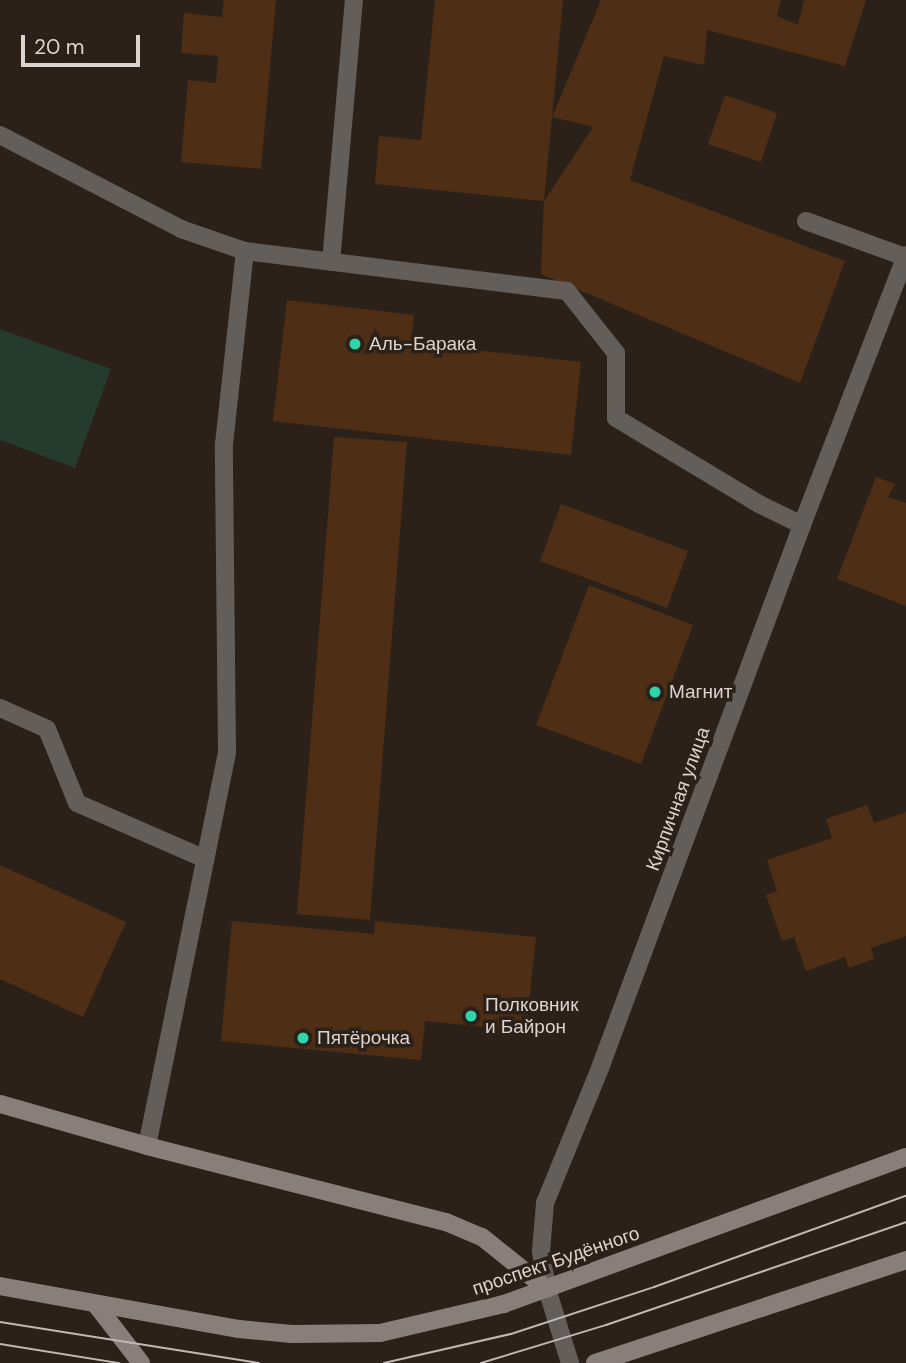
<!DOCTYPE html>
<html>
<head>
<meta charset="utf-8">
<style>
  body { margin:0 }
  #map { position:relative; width:906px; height:1363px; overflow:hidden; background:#2b2119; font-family:"DM Sans",sans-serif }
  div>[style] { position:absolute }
  .green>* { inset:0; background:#253b2d }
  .building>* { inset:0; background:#4e2f15 }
  .lane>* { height:18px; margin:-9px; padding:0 9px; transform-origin:9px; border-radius:9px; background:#645e5a }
  .street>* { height:18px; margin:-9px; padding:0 9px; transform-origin:9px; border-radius:9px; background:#645e5a }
  .secondary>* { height:18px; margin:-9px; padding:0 9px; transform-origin:9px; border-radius:9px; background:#897f7a }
  .tram>* { height:2px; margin:-1px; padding:0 1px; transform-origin:1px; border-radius:1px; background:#c1b8b3 }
  .dots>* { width:19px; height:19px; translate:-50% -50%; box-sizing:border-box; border:4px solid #2b2119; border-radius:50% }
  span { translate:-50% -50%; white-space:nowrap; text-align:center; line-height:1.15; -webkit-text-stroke:7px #2b2119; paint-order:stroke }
  .poi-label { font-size:19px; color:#dcd4cf }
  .left { translate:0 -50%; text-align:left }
  .street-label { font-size:19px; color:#dcd4cf }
  .scale { position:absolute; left:21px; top:35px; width:119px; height:32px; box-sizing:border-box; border:4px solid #dcd4cf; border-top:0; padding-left:9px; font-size:21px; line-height:24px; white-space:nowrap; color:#dcd4cf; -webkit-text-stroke:5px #2b2119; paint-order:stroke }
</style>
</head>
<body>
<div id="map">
  <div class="green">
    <div style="clip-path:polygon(0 329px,111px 369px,75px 468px,0 440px)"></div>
  </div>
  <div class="building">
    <div style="clip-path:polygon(224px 0,276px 0,261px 169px,181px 162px,188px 80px,216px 83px,218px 56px,181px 53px,184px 13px,222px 17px)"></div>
    <div style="clip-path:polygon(evenodd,435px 0,563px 0,552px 117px,601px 0,781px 0,777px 16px,798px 25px,804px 0,866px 0,845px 66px,707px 30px,704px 65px,664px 56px,630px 180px,845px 261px,800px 383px,541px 274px,544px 201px,375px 184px,379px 136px,421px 140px,435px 0,552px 117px,593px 127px,544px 201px,552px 117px)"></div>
    <div style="clip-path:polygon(725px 95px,777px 113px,761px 162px,708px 144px)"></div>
    <div style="clip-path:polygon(287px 300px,414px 315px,411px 343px,581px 362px,571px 455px,273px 421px)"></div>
    <div style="clip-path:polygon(334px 437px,407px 442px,370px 920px,297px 914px)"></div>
    <div style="clip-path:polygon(876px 477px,895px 484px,888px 497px,906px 503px,906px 606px,837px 579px)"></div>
    <div style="clip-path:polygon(561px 504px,688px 551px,667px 608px,540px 561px)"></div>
    <div style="clip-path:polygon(589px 585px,693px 625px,641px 764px,536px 725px)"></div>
    <div style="clip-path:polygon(867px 805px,874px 823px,906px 812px,906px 936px,871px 948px,874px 959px,849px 968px,845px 957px,806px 971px,794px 937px,782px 941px,766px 895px,777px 891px,767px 860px,832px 838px,826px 819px)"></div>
    <div style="clip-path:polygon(0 865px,126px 922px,83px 1017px,0 979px)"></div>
    <div style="clip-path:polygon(232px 921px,374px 934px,375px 921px,536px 937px,526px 1031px,425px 1021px,421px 1060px,221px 1041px)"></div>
  </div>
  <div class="lane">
    <div style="left:0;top:135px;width:204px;rotate:27.4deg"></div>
    <div style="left:181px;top:229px;width:68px;rotate:19deg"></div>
    <div style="left:245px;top:251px;width:324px;rotate:7.1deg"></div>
    <div style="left:567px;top:291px;width:79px;rotate:51.7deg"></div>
    <div style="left:616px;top:353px;width:65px;rotate:90deg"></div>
    <div style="left:616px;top:418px;width:167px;rotate:31deg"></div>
    <div style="left:759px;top:504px;width:48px;rotate:26deg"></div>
    <div style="left:806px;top:221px;width:105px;rotate:20deg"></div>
    <div style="left:331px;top:262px;width:263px;rotate:-85deg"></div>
    <div style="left:0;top:708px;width:51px;rotate:24.1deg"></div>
    <div style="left:47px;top:729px;width:80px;rotate:67.9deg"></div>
    <div style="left:77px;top:803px;width:140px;rotate:23.6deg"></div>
    <div style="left:147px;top:1146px;width:401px;rotate:-78.5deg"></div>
    <div style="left:227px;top:753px;width:309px;rotate:-90.6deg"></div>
    <div style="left:224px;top:444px;width:194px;rotate:-83.8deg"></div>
  </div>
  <div class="street">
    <div style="left:570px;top:1363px;width:77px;rotate:-107.3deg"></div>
    <div style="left:547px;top:1289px;width:38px;rotate:-99deg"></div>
    <div style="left:541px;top:1251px;width:48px;rotate:-85.2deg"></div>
    <div style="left:545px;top:1203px;width:146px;rotate:-67.8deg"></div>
    <div style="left:600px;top:1068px;width:579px;rotate:-69.59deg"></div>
    <div style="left:802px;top:525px;width:289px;rotate:-68.9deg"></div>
  </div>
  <div class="secondary">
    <div style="left:0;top:1104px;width:153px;rotate:15.9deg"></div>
    <div style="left:147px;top:1146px;width:309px;rotate:14.3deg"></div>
    <div style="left:446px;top:1222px;width:39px;rotate:23deg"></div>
    <div style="left:482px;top:1237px;width:83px;rotate:38.7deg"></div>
    <div style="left:0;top:1286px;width:243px;rotate:10.2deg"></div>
    <div style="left:239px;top:1329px;width:53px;rotate:5.4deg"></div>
    <div style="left:292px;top:1334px;width:88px;rotate:-0.7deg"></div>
    <div style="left:380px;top:1333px;width:127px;rotate:-13.2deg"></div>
    <div style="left:504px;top:1304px;width:428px;rotate:-20.1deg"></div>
    <div style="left:97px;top:1306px;width:72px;rotate:52.3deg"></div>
    <div style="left:595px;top:1363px;width:328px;rotate:-18.3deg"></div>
  </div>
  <div class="tram">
    <div style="left:0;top:1322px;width:262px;rotate:9deg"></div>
    <div style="left:0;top:1344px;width:121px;rotate:9.1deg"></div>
    <div style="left:384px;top:1363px;width:130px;rotate:-12.9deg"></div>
    <div style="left:511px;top:1334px;width:151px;rotate:-18.2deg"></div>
    <div style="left:654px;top:1287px;width:268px;rotate:-19.9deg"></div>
    <div style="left:481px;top:1363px;width:131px;rotate:-16.9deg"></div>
    <div style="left:606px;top:1325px;width:317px;rotate:-18.9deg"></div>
  </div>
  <div class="dots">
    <div style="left:355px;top:344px;background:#2fd4aa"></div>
    <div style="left:655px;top:692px;background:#2fd4aa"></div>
    <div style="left:471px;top:1016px;background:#2fd4aa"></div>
    <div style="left:303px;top:1038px;background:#2fd4aa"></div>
  </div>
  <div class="poi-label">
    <span class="left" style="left:369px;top:344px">Аль-Барака</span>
    <span class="left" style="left:669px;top:692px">Магнит</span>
    <span class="left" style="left:485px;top:1016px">Полковник<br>и Байрон</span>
    <span class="left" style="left:317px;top:1038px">Пятёрочка</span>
  </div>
  <div class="street-label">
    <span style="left:678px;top:799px;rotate:-70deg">Кирпичная улица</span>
    <span style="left:556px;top:1261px;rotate:-19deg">проспект Будённого</span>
  </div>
  <div class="scale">20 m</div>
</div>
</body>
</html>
